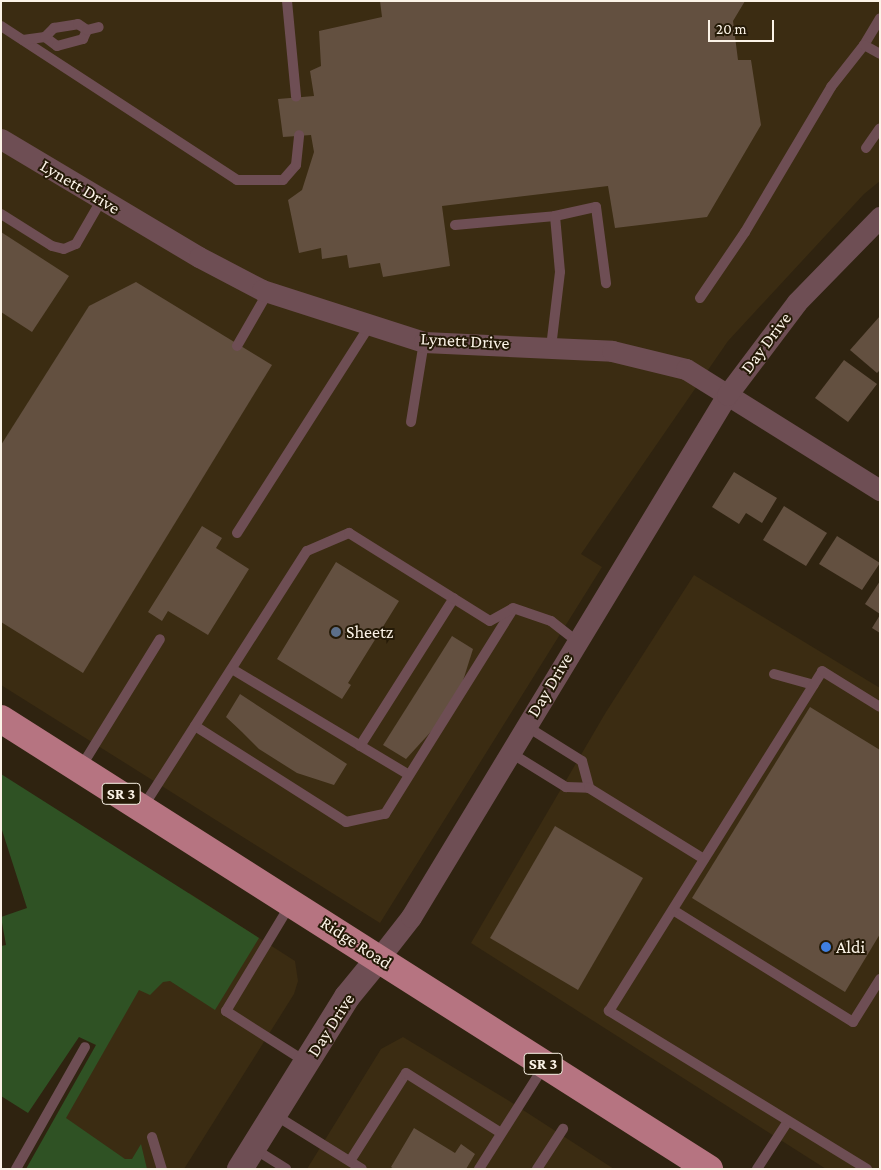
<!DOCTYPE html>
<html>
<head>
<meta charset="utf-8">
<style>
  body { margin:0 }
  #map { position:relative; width:881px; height:1170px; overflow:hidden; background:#2f2310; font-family:"Crimson Pro",serif }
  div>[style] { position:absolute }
  .built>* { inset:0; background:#3b2c12 }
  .green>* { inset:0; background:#2f5224 }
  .building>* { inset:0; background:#635040 }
  .service>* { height:10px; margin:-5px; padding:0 5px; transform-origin:5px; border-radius:5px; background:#6e4e54 }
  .minor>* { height:21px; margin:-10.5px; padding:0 10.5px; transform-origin:10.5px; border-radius:10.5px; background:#6e4e54 }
  .tertiary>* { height:26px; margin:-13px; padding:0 13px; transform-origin:13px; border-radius:13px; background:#6e4e54 }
  .primary>* { height:28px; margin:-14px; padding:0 14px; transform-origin:14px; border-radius:14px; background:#b67481 }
  .dots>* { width:14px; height:14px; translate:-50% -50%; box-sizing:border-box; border:2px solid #251a07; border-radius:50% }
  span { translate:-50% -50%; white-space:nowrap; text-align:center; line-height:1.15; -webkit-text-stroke:4px #251a07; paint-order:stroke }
  .shield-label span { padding:1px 4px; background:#251a07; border:1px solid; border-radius:4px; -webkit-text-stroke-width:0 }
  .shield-label { font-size:16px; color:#fbf3e7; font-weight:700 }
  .street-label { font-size:18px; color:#fbf3e7 }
  .poi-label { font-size:18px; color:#fbf3e7 }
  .left { translate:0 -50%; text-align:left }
  .frame { position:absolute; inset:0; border:2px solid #fbf3e7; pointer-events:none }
  .scale { position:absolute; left:708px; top:20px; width:66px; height:22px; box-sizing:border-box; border:2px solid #fbf3e7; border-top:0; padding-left:6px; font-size:15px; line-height:18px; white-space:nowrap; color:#fbf3e7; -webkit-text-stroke:4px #251a07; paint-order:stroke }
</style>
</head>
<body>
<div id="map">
  <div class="built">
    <div style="clip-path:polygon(1px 1px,880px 1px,880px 181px,864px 194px,728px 341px,581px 554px,602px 567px,380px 923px,1px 685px)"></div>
    <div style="clip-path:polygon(694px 575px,880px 688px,880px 1169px,826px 1169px,471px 943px,606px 712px)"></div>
    <div style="clip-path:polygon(189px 893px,295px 961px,298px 981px,294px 994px,184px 1169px,39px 1169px,96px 1045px)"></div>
    <div style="clip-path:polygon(403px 1037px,506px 1099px,614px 1169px,307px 1169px,381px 1049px)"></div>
  </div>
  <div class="green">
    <div style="clip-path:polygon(1px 774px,259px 938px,215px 1010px,170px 981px,163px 982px,150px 995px,139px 990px,66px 1118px,125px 1159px,132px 1159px,141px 1144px,147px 1169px,26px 1169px,96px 1045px,79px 1037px,28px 1113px,1px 1096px,1px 946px,6px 945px,1px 917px,27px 908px,1px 827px)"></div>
  </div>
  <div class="building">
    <div style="clip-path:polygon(380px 1px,745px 1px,733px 21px,738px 60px,751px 60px,761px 125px,707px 217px,615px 228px,608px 186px,442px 206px,450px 266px,383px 277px,380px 263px,349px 268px,347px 255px,322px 259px,321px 248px,299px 253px,288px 200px,302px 190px,314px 152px,311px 135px,283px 137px,278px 99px,314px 96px,310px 71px,321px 66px,319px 31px,382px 17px)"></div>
    <div style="clip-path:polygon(1px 232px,69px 276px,32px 332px,1px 312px)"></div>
    <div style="clip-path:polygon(136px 282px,272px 365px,83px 673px,1px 622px,1px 445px,89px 306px)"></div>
    <div style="clip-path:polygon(880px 316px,880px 370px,877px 373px,850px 350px)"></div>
    <div style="clip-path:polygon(844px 360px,877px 384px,848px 422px,815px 398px)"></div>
    <div style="clip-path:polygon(734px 472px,777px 498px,762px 523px,746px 513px,739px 524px,712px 507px)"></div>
    <div style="clip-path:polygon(784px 506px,827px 533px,806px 566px,763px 540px)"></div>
    <div style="clip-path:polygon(202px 526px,222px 538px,216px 548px,249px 569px,208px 635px,168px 611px,162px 621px,148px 612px)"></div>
    <div style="clip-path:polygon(837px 536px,880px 563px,862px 590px,819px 564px)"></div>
    <div style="clip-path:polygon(336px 562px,399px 601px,348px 683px,351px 685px,342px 699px,277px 659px)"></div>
    <div style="clip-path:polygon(880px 581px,880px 614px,865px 604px)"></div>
    <div style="clip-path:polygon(880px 615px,880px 633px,872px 628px)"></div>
    <div style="clip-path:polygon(452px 636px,473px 649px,461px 687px,437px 725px,406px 759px,383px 745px)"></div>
    <div style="clip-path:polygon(240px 694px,347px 764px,334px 785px,297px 773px,259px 749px,242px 732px,226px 717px)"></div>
    <div style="clip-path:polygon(810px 707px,880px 750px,880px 934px,845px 992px,692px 898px)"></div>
    <div style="clip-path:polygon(555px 826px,643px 878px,578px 990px,490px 938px)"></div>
    <div style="clip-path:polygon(414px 1128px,455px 1153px,461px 1144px,475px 1154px,466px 1169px,394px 1169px,391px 1167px)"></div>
  </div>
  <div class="service">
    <div style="left:287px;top:1px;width:96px;rotate:84.6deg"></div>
    <div style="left:1px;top:26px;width:282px;rotate:33.1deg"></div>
    <div style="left:237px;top:180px;width:46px"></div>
    <div style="left:283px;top:180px;width:20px;rotate:-49deg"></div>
    <div style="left:296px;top:165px;width:30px;rotate:-84deg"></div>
    <div style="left:45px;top:37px;width:15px;rotate:37deg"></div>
    <div style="left:57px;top:46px;width:27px;rotate:-15deg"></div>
    <div style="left:83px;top:39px;width:10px;rotate:-66deg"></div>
    <div style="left:23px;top:40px;width:22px;rotate:-8deg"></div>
    <div style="left:45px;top:37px;width:13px;rotate:-45deg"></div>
    <div style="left:54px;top:28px;width:24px;rotate:-9deg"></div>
    <div style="left:78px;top:24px;width:11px;rotate:34deg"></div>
    <div style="left:87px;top:30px;width:12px;rotate:-14deg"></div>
    <div style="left:864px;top:45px;width:31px;rotate:-59deg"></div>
    <div style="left:866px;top:148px;width:24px;rotate:-55deg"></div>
    <div style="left:1px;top:214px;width:60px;rotate:32.1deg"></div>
    <div style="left:52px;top:246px;width:12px;rotate:14deg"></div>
    <div style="left:64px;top:249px;width:13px;rotate:-23deg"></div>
    <div style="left:76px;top:244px;width:52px;rotate:-60deg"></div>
    <div style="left:555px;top:216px;width:42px;rotate:-12.4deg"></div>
    <div style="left:596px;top:207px;width:77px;rotate:82.5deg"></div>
    <div style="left:455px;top:225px;width:100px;rotate:-5.1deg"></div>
    <div style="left:555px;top:216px;width:56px;rotate:84.9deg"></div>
    <div style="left:560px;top:272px;width:76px;rotate:96.8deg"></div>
    <div style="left:700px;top:298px;width:80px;rotate:-55.7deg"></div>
    <div style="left:745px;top:232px;width:169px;rotate:-59.3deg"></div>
    <div style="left:831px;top:87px;width:53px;rotate:-51.8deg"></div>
    <div style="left:864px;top:45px;width:18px;rotate:29deg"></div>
    <div style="left:237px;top:346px;width:62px;rotate:-60.1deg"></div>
    <div style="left:411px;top:422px;width:81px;rotate:-80.8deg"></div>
    <div style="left:237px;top:533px;width:247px;rotate:-57.4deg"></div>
    <div style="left:232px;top:669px;width:206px;rotate:30.9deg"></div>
    <div style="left:774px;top:674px;width:41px;rotate:15.4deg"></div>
    <div style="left:195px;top:726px;width:179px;rotate:32.4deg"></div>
    <div style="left:346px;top:822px;width:40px;rotate:-12deg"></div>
    <div style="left:385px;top:814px;width:242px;rotate:-58deg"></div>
    <div style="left:526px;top:726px;width:66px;rotate:32deg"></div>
    <div style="left:582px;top:761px;width:28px;rotate:75deg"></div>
    <div style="left:360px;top:746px;width:175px;rotate:-57.6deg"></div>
    <div style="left:511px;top:753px;width:65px;rotate:31.7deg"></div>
    <div style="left:566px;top:787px;width:23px;rotate:2deg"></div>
    <div style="left:589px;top:788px;width:135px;rotate:31.7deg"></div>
    <div style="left:81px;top:767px;width:150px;rotate:-58.3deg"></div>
    <div style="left:143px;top:807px;width:304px;rotate:-57.4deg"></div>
    <div style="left:307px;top:551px;width:46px;rotate:-23.2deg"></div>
    <div style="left:349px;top:533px;width:166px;rotate:32deg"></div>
    <div style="left:490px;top:621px;width:26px;rotate:-29deg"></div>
    <div style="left:513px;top:608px;width:40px;rotate:18.9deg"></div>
    <div style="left:551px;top:621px;width:33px;rotate:38deg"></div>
    <div style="left:290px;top:905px;width:124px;rotate:121.1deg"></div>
    <div style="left:226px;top:1011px;width:95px;rotate:32.5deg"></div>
    <div style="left:673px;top:910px;width:212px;rotate:31.9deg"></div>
    <div style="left:853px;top:1022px;width:51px;rotate:-57.9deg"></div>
    <div style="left:275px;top:1115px;width:102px;rotate:31.8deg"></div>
    <div style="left:152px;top:1137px;width:34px;rotate:73deg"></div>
    <div style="left:253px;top:1148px;width:39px;rotate:32deg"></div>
    <div style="left:350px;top:1161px;width:104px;rotate:-57.5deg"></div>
    <div style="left:406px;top:1073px;width:112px;rotate:32.3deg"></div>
    <div style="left:16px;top:1169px;width:140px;rotate:-60.5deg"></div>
    <div style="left:479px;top:1169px;width:122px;rotate:-57.7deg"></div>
    <div style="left:537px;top:1169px;width:48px;rotate:-57deg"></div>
    <div style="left:757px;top:1169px;width:57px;rotate:-57.1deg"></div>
    <div style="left:867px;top:1169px;width:303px;rotate:-148.5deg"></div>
    <div style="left:609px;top:1011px;width:401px;rotate:-57.9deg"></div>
    <div style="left:822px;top:671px;width:68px;rotate:31.8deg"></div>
  </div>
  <div class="minor">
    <div style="left:1px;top:139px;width:230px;rotate:30.8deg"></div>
    <div style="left:199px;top:257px;width:71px;rotate:27.6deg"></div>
    <div style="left:262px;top:290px;width:170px;rotate:17.8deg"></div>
    <div style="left:424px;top:342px;width:188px;rotate:2.7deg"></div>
    <div style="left:612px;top:351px;width:76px;rotate:13.7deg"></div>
    <div style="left:686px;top:369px;width:229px;rotate:32deg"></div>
    <div style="left:379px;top:958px;width:52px;rotate:-52deg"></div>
    <div style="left:411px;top:917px;width:610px;rotate:-58.81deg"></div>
    <div style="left:727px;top:395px;width:116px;rotate:-53deg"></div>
    <div style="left:797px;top:302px;width:119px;rotate:-45.7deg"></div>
  </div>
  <div class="tertiary">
    <div style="left:240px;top:1169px;width:203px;rotate:-58.1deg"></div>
    <div style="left:347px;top:997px;width:50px;rotate:-50.6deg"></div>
  </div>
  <div class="primary">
    <div style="left:1px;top:719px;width:839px;rotate:32.44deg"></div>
  </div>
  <div class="dots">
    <div style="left:336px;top:632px;background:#5c6f8a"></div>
    <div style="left:826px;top:947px;background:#3f7fe0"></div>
  </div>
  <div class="shield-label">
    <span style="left:121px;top:794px">SR 3</span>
    <span style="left:543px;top:1064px">SR 3</span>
  </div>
  <div class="street-label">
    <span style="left:80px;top:187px;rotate:31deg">Lynett Drive</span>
    <span style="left:465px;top:341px;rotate:3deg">Lynett Drive</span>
    <span style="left:766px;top:343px;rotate:-53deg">Day Drive</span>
    <span style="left:550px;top:685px;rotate:-59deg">Day Drive</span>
    <span style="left:356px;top:943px;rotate:33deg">Ridge Road</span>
    <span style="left:331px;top:1025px;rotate:-57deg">Day Drive</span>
  </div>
  <div class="poi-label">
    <span class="left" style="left:346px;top:632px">Sheetz</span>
    <span class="left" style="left:836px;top:947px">Aldi</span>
  </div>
  <div class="frame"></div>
  <div class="scale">20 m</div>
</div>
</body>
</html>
